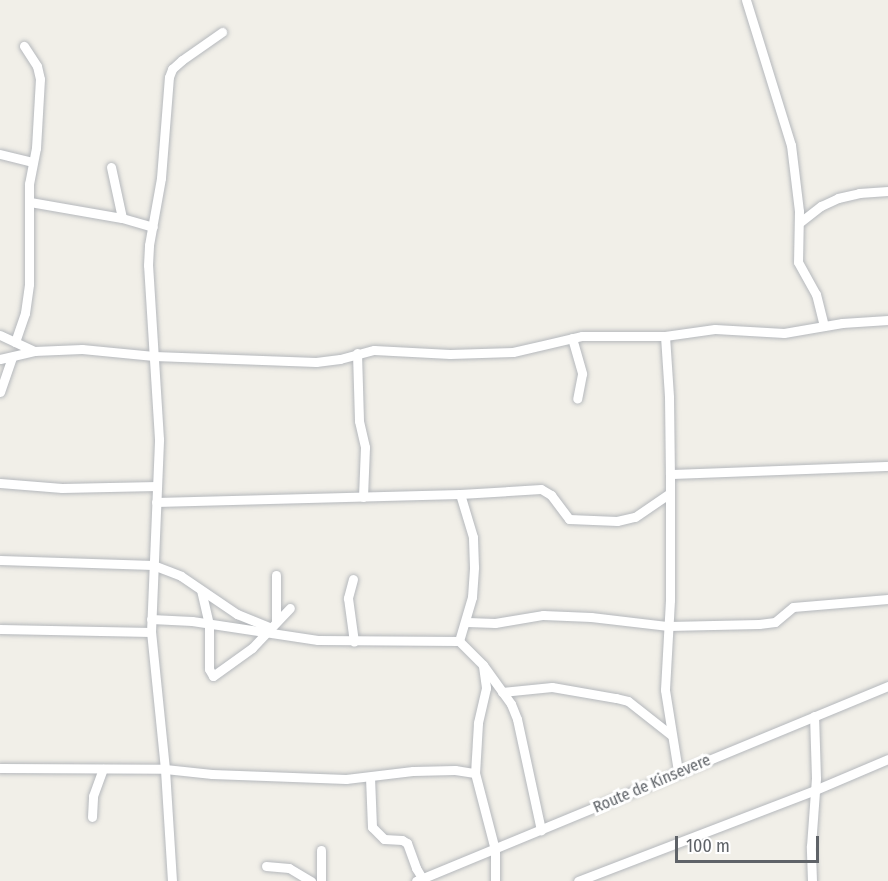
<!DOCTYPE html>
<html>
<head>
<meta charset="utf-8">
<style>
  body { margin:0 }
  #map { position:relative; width:888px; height:881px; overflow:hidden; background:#f1efe8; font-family:"Fira Sans Condensed",sans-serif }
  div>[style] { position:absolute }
  .roads { filter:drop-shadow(0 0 2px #b5b8bc) drop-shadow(0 0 2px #b5b8bc) }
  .street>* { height:9px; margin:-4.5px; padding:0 4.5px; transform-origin:4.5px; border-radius:4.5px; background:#fff }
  span { translate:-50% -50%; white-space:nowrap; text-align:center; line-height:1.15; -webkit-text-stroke:6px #fff; paint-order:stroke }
  .street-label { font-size:16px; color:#5f6368 }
  .scale { position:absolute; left:675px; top:836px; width:144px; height:27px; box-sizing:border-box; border:3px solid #5f6368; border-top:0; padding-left:8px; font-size:18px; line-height:21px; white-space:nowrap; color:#5f6368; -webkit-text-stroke:4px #fff; paint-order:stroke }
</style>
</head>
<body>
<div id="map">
  <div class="roads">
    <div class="street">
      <div style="left:746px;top:0;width:152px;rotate:72.8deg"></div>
      <div style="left:791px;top:145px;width:66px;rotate:83.1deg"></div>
      <div style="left:799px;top:211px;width:51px;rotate:91.1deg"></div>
      <div style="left:798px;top:262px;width:37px;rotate:61deg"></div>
      <div style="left:816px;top:294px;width:33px;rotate:76deg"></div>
      <div style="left:0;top:154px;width:34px;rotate:14deg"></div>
      <div style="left:111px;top:167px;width:52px;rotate:77.8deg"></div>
      <div style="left:30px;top:202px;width:93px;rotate:9.9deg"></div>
      <div style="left:122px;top:218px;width:32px;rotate:16deg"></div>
      <div style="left:799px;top:223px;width:28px;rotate:-38deg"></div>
      <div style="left:821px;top:206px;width:19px;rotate:-25deg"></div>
      <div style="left:838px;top:198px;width:22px;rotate:-13deg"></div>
      <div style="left:859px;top:193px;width:29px;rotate:-4deg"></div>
      <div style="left:0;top:335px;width:38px;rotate:25deg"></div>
      <div style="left:665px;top:336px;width:61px;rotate:86.2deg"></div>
      <div style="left:669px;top:397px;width:77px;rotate:89.3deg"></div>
      <div style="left:670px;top:474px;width:126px;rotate:90deg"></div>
      <div style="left:670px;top:600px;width:90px;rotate:93.2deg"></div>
      <div style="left:665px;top:690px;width:82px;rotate:80.9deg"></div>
      <div style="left:572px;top:338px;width:37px;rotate:74deg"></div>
      <div style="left:582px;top:374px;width:25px;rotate:101deg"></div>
      <div style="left:15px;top:342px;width:31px;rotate:-71deg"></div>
      <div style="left:25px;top:313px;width:29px;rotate:-82deg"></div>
      <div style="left:29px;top:284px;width:100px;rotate:-90deg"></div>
      <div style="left:29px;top:184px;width:37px;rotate:-79deg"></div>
      <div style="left:36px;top:148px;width:69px;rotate:-86.7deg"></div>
      <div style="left:40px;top:79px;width:13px;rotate:-103deg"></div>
      <div style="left:37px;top:66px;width:24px;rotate:-123deg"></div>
      <div style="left:357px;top:353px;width:68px;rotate:88.3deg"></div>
      <div style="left:359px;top:421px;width:27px;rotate:77deg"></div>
      <div style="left:365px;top:447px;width:50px;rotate:92.3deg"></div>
      <div style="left:0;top:359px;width:35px;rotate:-13deg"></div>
      <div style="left:34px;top:351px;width:48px;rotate:-2.4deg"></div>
      <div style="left:82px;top:349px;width:72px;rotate:5.6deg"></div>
      <div style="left:154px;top:356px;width:162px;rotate:2.1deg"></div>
      <div style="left:316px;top:362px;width:24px;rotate:-7deg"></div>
      <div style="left:340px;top:359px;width:35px;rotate:-15deg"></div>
      <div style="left:374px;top:350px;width:76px;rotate:3deg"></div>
      <div style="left:450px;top:354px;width:63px;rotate:-1.8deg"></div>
      <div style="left:513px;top:352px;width:71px;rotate:-13.1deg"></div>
      <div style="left:582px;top:336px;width:83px"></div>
      <div style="left:665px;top:336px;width:50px;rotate:-8deg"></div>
      <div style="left:715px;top:329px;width:69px;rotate:3.3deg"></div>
      <div style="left:784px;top:333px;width:59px;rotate:-9.8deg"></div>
      <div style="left:842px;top:323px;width:46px;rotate:-3.7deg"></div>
      <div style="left:0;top:392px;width:36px;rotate:-71deg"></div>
      <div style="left:670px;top:474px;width:218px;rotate:-2.1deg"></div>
      <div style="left:0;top:483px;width:62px;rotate:4.6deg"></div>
      <div style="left:62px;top:488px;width:95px;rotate:-1.2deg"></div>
      <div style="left:156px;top:502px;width:304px;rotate:-1.5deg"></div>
      <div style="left:460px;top:494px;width:81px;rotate:-3.5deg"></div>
      <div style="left:541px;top:489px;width:12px;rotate:31deg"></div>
      <div style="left:551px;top:495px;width:30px;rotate:53deg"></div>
      <div style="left:569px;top:519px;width:48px;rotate:2.4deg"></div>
      <div style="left:617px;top:521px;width:18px;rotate:-13deg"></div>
      <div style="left:635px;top:517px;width:42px;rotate:-34.4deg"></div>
      <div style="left:0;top:560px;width:153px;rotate:1.9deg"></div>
      <div style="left:153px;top:565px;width:30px;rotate:21deg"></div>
      <div style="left:181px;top:576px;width:68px;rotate:34.2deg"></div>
      <div style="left:237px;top:614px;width:35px;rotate:22deg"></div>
      <div style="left:276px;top:575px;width:47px;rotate:90deg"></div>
      <div style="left:353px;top:579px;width:20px;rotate:105deg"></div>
      <div style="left:348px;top:598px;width:44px;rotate:82.2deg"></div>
      <div style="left:201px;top:590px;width:35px;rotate:77deg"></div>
      <div style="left:209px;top:624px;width:45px;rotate:90deg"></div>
      <div style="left:209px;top:669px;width:8px;rotate:60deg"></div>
      <div style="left:213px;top:676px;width:48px;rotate:-35.7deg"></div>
      <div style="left:252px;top:648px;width:55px;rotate:-46.5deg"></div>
      <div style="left:151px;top:619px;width:41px;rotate:2.8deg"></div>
      <div style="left:192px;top:621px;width:127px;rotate:8.6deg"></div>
      <div style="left:318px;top:640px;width:141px;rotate:0.4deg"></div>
      <div style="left:459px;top:641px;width:34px;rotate:45deg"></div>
      <div style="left:483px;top:665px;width:48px;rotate:54.3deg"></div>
      <div style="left:511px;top:704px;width:16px;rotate:68deg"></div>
      <div style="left:517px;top:719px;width:114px;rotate:77.8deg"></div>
      <div style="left:467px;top:622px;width:28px;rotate:2deg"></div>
      <div style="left:495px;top:623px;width:49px;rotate:-9.5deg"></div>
      <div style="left:543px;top:615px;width:48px;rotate:2.4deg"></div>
      <div style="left:591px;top:617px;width:78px;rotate:6.7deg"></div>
      <div style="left:668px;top:626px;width:91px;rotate:-1.3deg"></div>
      <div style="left:759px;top:624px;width:16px;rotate:-7deg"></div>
      <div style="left:775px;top:622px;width:23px;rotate:-40deg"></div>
      <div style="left:793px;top:607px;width:95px;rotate:-4.8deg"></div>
      <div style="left:0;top:629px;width:151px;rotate:1.1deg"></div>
      <div style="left:459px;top:641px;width:46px;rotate:-73.5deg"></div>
      <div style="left:472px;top:597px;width:30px;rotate:-86deg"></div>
      <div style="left:474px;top:567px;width:30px;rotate:-92deg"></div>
      <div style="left:473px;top:537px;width:45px;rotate:-106.8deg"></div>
      <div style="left:483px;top:666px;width:22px;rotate:82deg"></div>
      <div style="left:486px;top:688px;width:36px;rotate:103deg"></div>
      <div style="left:478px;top:723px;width:50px;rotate:93.4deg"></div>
      <div style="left:475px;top:773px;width:80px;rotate:75.4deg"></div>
      <div style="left:495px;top:850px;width:31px;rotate:90deg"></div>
      <div style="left:502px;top:692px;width:50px;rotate:-5.7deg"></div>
      <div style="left:552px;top:687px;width:65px;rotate:9.8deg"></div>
      <div style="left:616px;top:698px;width:12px;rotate:14deg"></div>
      <div style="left:628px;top:701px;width:55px;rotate:38.3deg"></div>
      <div style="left:0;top:768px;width:165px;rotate:0.3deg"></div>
      <div style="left:165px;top:769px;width:47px;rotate:6.1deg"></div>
      <div style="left:212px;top:774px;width:134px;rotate:2.1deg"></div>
      <div style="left:346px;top:779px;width:67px;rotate:-6.8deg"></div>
      <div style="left:413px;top:771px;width:42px;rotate:-1.4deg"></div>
      <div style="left:455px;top:770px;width:20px;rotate:9deg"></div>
      <div style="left:370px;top:777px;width:50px;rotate:87.7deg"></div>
      <div style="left:372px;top:827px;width:17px;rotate:45deg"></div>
      <div style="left:384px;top:839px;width:18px;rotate:3deg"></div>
      <div style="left:402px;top:840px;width:6px;rotate:31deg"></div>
      <div style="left:407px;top:843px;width:27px;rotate:70deg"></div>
      <div style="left:416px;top:868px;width:12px;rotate:59deg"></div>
      <div style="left:92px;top:817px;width:21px;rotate:-87deg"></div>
      <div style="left:93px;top:796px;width:29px;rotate:-70deg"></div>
      <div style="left:321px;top:850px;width:31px;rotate:90deg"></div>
      <div style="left:266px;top:866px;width:23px;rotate:5deg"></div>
      <div style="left:289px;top:868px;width:26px;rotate:31deg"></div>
      <div style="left:172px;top:881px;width:112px;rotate:-93.6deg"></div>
      <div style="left:165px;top:769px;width:138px;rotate:-95.8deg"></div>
      <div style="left:151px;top:632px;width:193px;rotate:-87.6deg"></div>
      <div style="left:159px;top:439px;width:174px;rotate:-93.6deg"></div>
      <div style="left:148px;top:265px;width:20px;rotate:-87deg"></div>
      <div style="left:149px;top:245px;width:68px;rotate:-79.8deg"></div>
      <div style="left:161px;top:178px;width:101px;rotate:-85.5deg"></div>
      <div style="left:169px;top:77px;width:9px;rotate:-69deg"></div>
      <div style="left:172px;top:69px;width:13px;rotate:-42deg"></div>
      <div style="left:182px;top:60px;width:49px;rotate:-35deg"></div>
      <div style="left:416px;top:881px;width:511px;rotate:-22.45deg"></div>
      <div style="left:578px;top:881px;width:254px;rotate:-21deg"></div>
      <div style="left:815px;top:790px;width:79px;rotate:-23deg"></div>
      <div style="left:812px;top:881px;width:35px;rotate:-92deg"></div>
      <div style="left:811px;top:846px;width:68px;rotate:-85.8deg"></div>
      <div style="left:816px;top:778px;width:62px;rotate:-91.8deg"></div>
    </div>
  </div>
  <div class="street-label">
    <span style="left:652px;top:784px;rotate:-23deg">Route de Kinsevere</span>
  </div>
  <div class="scale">100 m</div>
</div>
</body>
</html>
